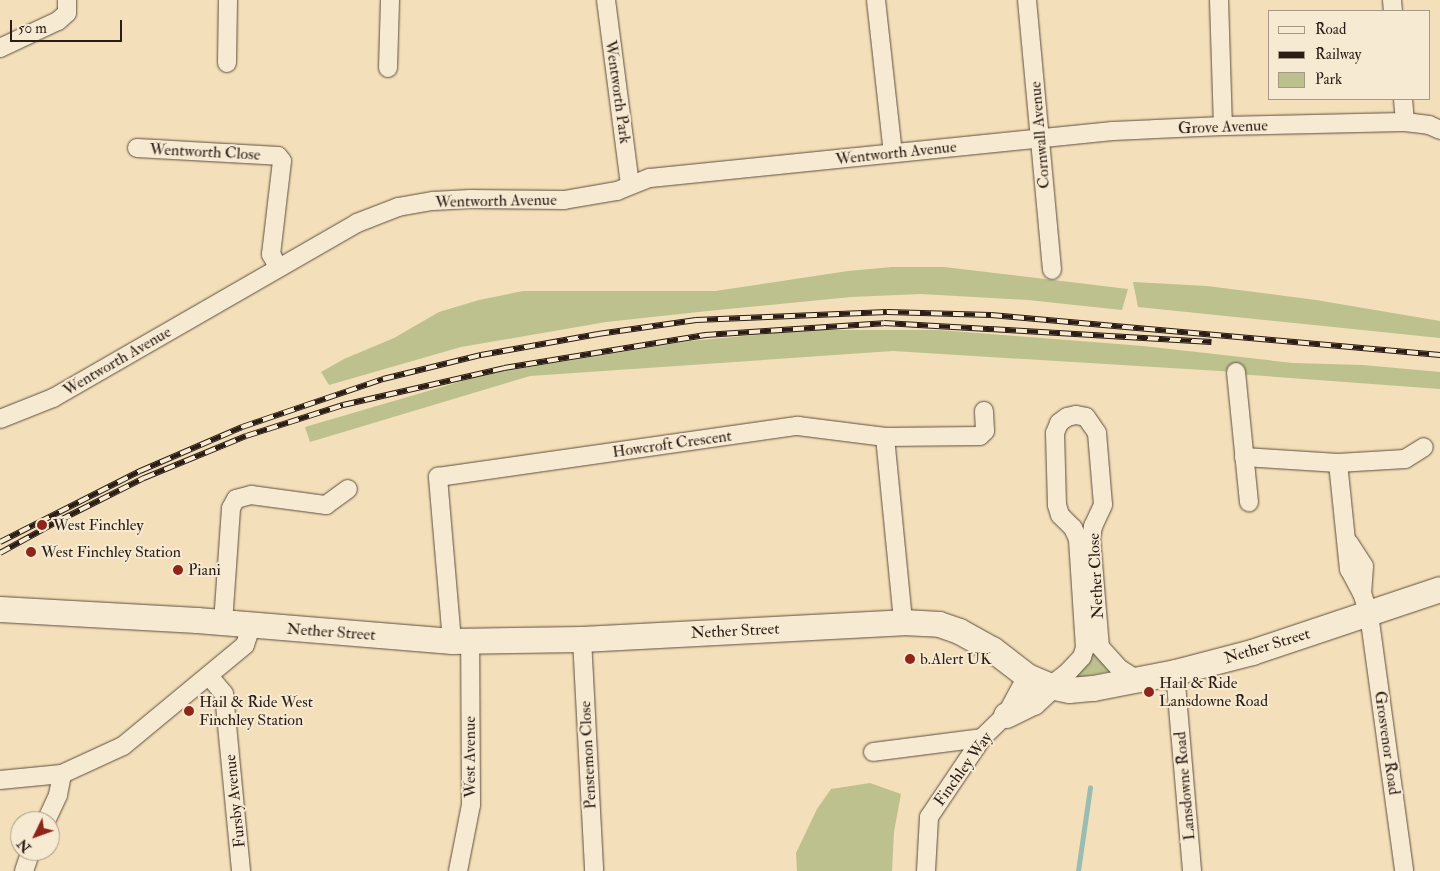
<!DOCTYPE html>
<html>
<head>
<meta charset="utf-8">
<style>
  body { margin:0 }
  #map { position:relative; width:1440px; height:871px; overflow:hidden; background:#f3dfb9; font-family:"IM FELL Double Pica",serif }
  div>[style] { position:absolute }
  .green>* { inset:0; background:#bdc18e }
  .stream>* { height:4.5px; margin:-2.25px; padding:0 2.25px; transform-origin:2.25px; border-radius:2.25px; background:#9bbcb2 }
  .roads { filter:drop-shadow(0 0 1px #5d4e3f) drop-shadow(0 0 1px #5d4e3f) }
  .street>* { height:18px; margin:-9px; padding:0 9px; transform-origin:9px; border-radius:9px; background:#f7ead2 }
  .secondary>* { height:25px; margin:-12.5px; padding:0 12.5px; transform-origin:12.5px; border-radius:12.5px; background:#f7ead2 }
  .rail>* { height:5.5px; margin-top:-2.75px; transform-origin:0; background:repeating-linear-gradient(90deg,#f7ead2 0 11px,#2b1d16 0 22px); box-sizing:border-box; border-block:1px solid #2b1d16 }
  .dots>* { width:14px; height:14px; translate:-50% -50%; box-sizing:border-box; border:2px solid #f7ead2; border-radius:50% }
  span { translate:-50% -50%; white-space:nowrap; text-align:center; line-height:1.15; -webkit-text-stroke:4px #f7ead2; paint-order:stroke }
  .street-label { font-size:16px; color:#2b1d16 }
  .poi-label { font-size:16px; color:#2b1d16 }
  .left { translate:0 -50%; text-align:left }
  .legend { position:absolute; left:1268px; top:10px; width:162px; height:90px; box-sizing:border-box; background:#f7ead2; border:1px solid #a59887; margin:0; padding:6px 9px; list-style:none; font-size:15px; color:#2b1d16 }
  .legend li { display:flex; align-items:center; gap:10px; height:25px }
  .legend b { width:25px; border:1px solid #a59887 }
  .north { position:absolute; left:10px; top:811px; width:50px; height:50px; box-sizing:border-box; background:#f7ead2; border:1px solid #a59887; border-radius:50%; rotate:228deg; font-size:14px; font-weight:700; line-height:20px; text-align:center; color:#2b1d16 }
  .north::after { content:''; display:block; margin:auto; width:18px; height:22px; background:#8f2418; clip-path:polygon(50% 0,100% 100%,50% 72%,0 100%) }
  .scale { position:absolute; left:10px; top:20px; width:112px; height:22px; box-sizing:border-box; border:2px solid #2b1d16; border-top:0; padding-left:6px; font-size:15px; line-height:18px; white-space:nowrap; color:#2b1d16; -webkit-text-stroke:4px #f7ead2; paint-order:stroke }
</style>
</head>
<body>
<div id="map">
  <div class="green">
    <div style="clip-path:polygon(892px 267px,944px 267px,1128px 289px,1122px 310px,1028px 300px,921px 294px,851px 297px,717px 310px,606px 322px,461px 347px,329px 385px,321px 372px,344px 359px,394px 338px,439px 312px,479px 300px,523px 291px,715px 291px,848px 271px)"></div>
    <div style="clip-path:polygon(1133px 282px,1207px 286px,1316px 300px,1440px 321px,1440px 338px,1138px 307px)"></div>
    <div style="clip-path:polygon(810px 330px,940px 330px,1143px 346px,1293px 363px,1363px 365px,1440px 372px,1440px 389px,1237px 374px,1236px 372px,893px 351px,530px 376px,310px 442px,305px 427px,486px 374px,689px 341px)"></div>
    <div style="clip-path:polygon(1091px 648px,1112px 671px,1076px 678px,1074px 676px)"></div>
    <div style="clip-path:polygon(870px 783px,901px 794px,894px 832px,892px 871px,797px 871px,796px 853px,817px 809px,831px 789px)"></div>
  </div>
  <div class="stream">
    <div style="left:1078px;top:871px;width:84px;rotate:-81.8deg"></div>
  </div>
  <div class="roads">
    <div class="street">
      <div style="left:606px;top:0;width:186px;rotate:82.6deg"></div>
      <div style="left:876px;top:0;width:154px;rotate:83.7deg"></div>
      <div style="left:1027px;top:0;width:271px;rotate:84.7deg"></div>
      <div style="left:1219px;top:0;width:126px;rotate:88.2deg"></div>
      <div style="left:1392px;top:0;width:11px;rotate:85deg"></div>
      <div style="left:0;top:48px;width:64px;rotate:-25deg"></div>
      <div style="left:58px;top:21px;width:12px;rotate:-42deg"></div>
      <div style="left:67px;top:13px;width:13px;rotate:-90deg"></div>
      <div style="left:227px;top:63px;width:63px;rotate:-89.1deg"></div>
      <div style="left:388px;top:68px;width:68px;rotate:-88.3deg"></div>
      <div style="left:1403px;top:99px;width:23px;rotate:85deg"></div>
      <div style="left:1405px;top:122px;width:24px;rotate:7deg"></div>
      <div style="left:1429px;top:125px;width:12px;rotate:24deg"></div>
      <div style="left:137px;top:148px;width:141px;rotate:3.2deg"></div>
      <div style="left:278px;top:156px;width:6px;rotate:51deg"></div>
      <div style="left:282px;top:161px;width:94px;rotate:96.7deg"></div>
      <div style="left:271px;top:254px;width:15px;rotate:62deg"></div>
      <div style="left:1236px;top:372px;width:131px;rotate:84.3deg"></div>
      <div style="left:0;top:419px;width:57px;rotate:-21.6deg"></div>
      <div style="left:53px;top:398px;width:351px;rotate:-29.9deg"></div>
      <div style="left:357px;top:223px;width:44px;rotate:-21.3deg"></div>
      <div style="left:398px;top:207px;width:36px;rotate:-10deg"></div>
      <div style="left:433px;top:201px;width:37px;rotate:-3deg"></div>
      <div style="left:470px;top:199px;width:94px;rotate:0.6deg"></div>
      <div style="left:564px;top:200px;width:54px;rotate:-9.6deg"></div>
      <div style="left:617px;top:191px;width:35px;rotate:-22deg"></div>
      <div style="left:650px;top:178px;width:465px;rotate:-5.8deg"></div>
      <div style="left:1113px;top:131px;width:110px;rotate:-2.6deg"></div>
      <div style="left:1223px;top:126px;width:182px;rotate:-1.3deg"></div>
      <div style="left:885px;top:437px;width:95px;rotate:-0.6deg"></div>
      <div style="left:980px;top:436px;width:7px;rotate:-45deg"></div>
      <div style="left:985px;top:431px;width:20px;rotate:-93deg"></div>
      <div style="left:1244px;top:457px;width:94px;rotate:3.7deg"></div>
      <div style="left:1338px;top:463px;width:107px;rotate:84.1deg"></div>
      <div style="left:1349px;top:569px;width:27px;rotate:62deg"></div>
      <div style="left:1362px;top:593px;width:22px;rotate:72deg"></div>
      <div style="left:1369px;top:614px;width:259px;rotate:82.2deg"></div>
      <div style="left:1338px;top:463px;width:67px;rotate:-3.4deg"></div>
      <div style="left:1405px;top:459px;width:22px;rotate:-32deg"></div>
      <div style="left:1349px;top:543px;width:27px;rotate:57deg"></div>
      <div style="left:1364px;top:566px;width:26px;rotate:94deg"></div>
      <div style="left:223px;top:623px;width:115px;rotate:-86deg"></div>
      <div style="left:231px;top:508px;width:10px;rotate:-61deg"></div>
      <div style="left:236px;top:499px;width:16px;rotate:-15deg"></div>
      <div style="left:251px;top:495px;width:76px;rotate:7.6deg"></div>
      <div style="left:326px;top:505px;width:27px;rotate:-36deg"></div>
      <div style="left:582px;top:639px;width:232px;rotate:87deg"></div>
      <div style="left:452px;top:641px;width:165px;rotate:-94.9deg"></div>
      <div style="left:438px;top:477px;width:364px;rotate:-8.1deg"></div>
      <div style="left:798px;top:426px;width:88px;rotate:7.2deg"></div>
      <div style="left:885px;top:437px;width:186px;rotate:84.4deg"></div>
      <div style="left:1175px;top:672px;width:200px;rotate:85.1deg"></div>
      <div style="left:209px;top:676px;width:23px;rotate:50deg"></div>
      <div style="left:224px;top:694px;width:178px;rotate:84.5deg"></div>
      <div style="left:1050px;top:686px;width:24px;rotate:-38deg"></div>
      <div style="left:1069px;top:671px;width:19px;rotate:-47deg"></div>
      <div style="left:1082px;top:657px;width:9px;rotate:-72deg"></div>
      <div style="left:1085px;top:648px;width:109px;rotate:-93.7deg"></div>
      <div style="left:1078px;top:539px;width:12px;rotate:-114deg"></div>
      <div style="left:1073px;top:528px;width:18px;rotate:-135deg"></div>
      <div style="left:1060px;top:515px;width:10px;rotate:-107deg"></div>
      <div style="left:1057px;top:505px;width:72px;rotate:-91.6deg"></div>
      <div style="left:1055px;top:433px;width:11px;rotate:-68deg"></div>
      <div style="left:1059px;top:423px;width:10px;rotate:-37deg"></div>
      <div style="left:1067px;top:417px;width:9px;rotate:-13deg"></div>
      <div style="left:1076px;top:415px;width:10px;rotate:11deg"></div>
      <div style="left:1086px;top:417px;width:19px;rotate:55deg"></div>
      <div style="left:1097px;top:433px;width:72px;rotate:85.2deg"></div>
      <div style="left:1103px;top:505px;width:23px;rotate:115deg"></div>
      <div style="left:1093px;top:526px;width:12px;rotate:99deg"></div>
      <div style="left:1091px;top:538px;width:109px;rotate:85.3deg"></div>
      <div style="left:1100px;top:647px;width:30px;rotate:48deg"></div>
      <div style="left:1120px;top:669px;width:19px;rotate:32deg"></div>
      <div style="left:873px;top:752px;width:110px;rotate:-7.3deg"></div>
      <div style="left:0;top:780px;width:62px;rotate:-5.5deg"></div>
      <div style="left:62px;top:774px;width:67px;rotate:-24.7deg"></div>
      <div style="left:123px;top:746px;width:158px;rotate:-39.6deg"></div>
      <div style="left:245px;top:645px;width:20px;rotate:-72deg"></div>
      <div style="left:46px;top:821px;width:29px;rotate:-65deg"></div>
      <div style="left:58px;top:795px;width:21px;rotate:-79deg"></div>
      <div style="left:24px;top:871px;width:21px;rotate:-71deg"></div>
      <div style="left:458px;top:871px;width:67px;rotate:-78.9deg"></div>
      <div style="left:471px;top:805px;width:164px;rotate:-90.3deg"></div>
      <div style="left:926px;top:871px;width:54px;rotate:-86.8deg"></div>
      <div style="left:929px;top:817px;width:95px;rotate:-56.1deg"></div>
      <div style="left:982px;top:738px;width:33px;rotate:-44deg"></div>
      <div style="left:1006px;top:715px;width:44px;rotate:-61.7deg"></div>
    </div>
    <div class="secondary">
      <div style="left:0;top:609px;width:197px;rotate:3.2deg"></div>
      <div style="left:197px;top:620px;width:256px;rotate:4.7deg"></div>
      <div style="left:452px;top:641px;width:130px;rotate:-0.9deg"></div>
      <div style="left:582px;top:639px;width:321px;rotate:-3deg"></div>
      <div style="left:903px;top:622px;width:36px;rotate:3deg"></div>
      <div style="left:939px;top:624px;width:21px;rotate:19deg"></div>
      <div style="left:959px;top:631px;width:38px;rotate:29deg"></div>
      <div style="left:992px;top:649px;width:44px;rotate:37.6deg"></div>
      <div style="left:1027px;top:676px;width:25px;rotate:23deg"></div>
      <div style="left:1050px;top:686px;width:19px;rotate:12deg"></div>
      <div style="left:1069px;top:690px;width:24px;rotate:-5deg"></div>
      <div style="left:1093px;top:688px;width:84px;rotate:-11deg"></div>
      <div style="left:1175px;top:672px;width:80px;rotate:-14.6deg"></div>
      <div style="left:1252px;top:652px;width:198px;rotate:-18.5deg"></div>
      <div style="left:1006px;top:715px;width:30px;rotate:-26deg"></div>
      <div style="left:1033px;top:702px;width:23px;rotate:-43deg"></div>
    </div>
  </div>
  <div class="rail">
    <div style="left:0;top:542px;width:157px;rotate:-26.9deg"></div>
    <div style="left:140px;top:471px;width:111px;rotate:-23.3deg"></div>
    <div style="left:242px;top:427px;width:149px;rotate:-18.8deg"></div>
    <div style="left:383px;top:379px;width:101px;rotate:-13.8deg"></div>
    <div style="left:481px;top:355px;width:119px;rotate:-10.2deg"></div>
    <div style="left:598px;top:334px;width:99px;rotate:-8.1deg"></div>
    <div style="left:696px;top:320px;width:191px;rotate:-2.4deg"></div>
    <div style="left:887px;top:312px;width:104px;rotate:1.7deg"></div>
    <div style="left:991px;top:315px;width:451px;rotate:5.1deg"></div>
    <div style="left:0;top:553px;width:68px;rotate:-28.8deg"></div>
    <div style="left:60px;top:520px;width:94px;rotate:-26.6deg"></div>
    <div style="left:144px;top:478px;width:110px;rotate:-22.4deg"></div>
    <div style="left:246px;top:436px;width:102px;rotate:-17.7deg"></div>
    <div style="left:343px;top:405px;width:165px;rotate:-12.9deg"></div>
    <div style="left:504px;top:368px;width:204px;rotate:-9.3deg"></div>
    <div style="left:705px;top:335px;width:179px;rotate:-3.8deg"></div>
    <div style="left:884px;top:323px;width:328px;rotate:3.3deg"></div>
  </div>
  <div class="dots">
    <div style="left:42px;top:525px;background:#8f2418"></div>
    <div style="left:31px;top:552px;background:#8f2418"></div>
    <div style="left:178px;top:570px;background:#8f2418"></div>
    <div style="left:910px;top:659px;background:#8f2418"></div>
    <div style="left:1149px;top:692px;background:#8f2418"></div>
    <div style="left:189px;top:711px;background:#8f2418"></div>
  </div>
  <div class="street-label">
    <span style="left:618px;top:92px;rotate:82deg">Wentworth Park</span>
    <span style="left:1223px;top:127px;rotate:-2deg">Grove Avenue</span>
    <span style="left:1040px;top:135px;rotate:-95deg">Cornwall Avenue</span>
    <span style="left:205px;top:152px;rotate:3deg">Wentworth Close</span>
    <span style="left:896px;top:153px;rotate:-6deg">Wentworth Avenue</span>
    <span style="left:496px;top:201px;rotate:-1deg">Wentworth Avenue</span>
    <span style="left:117px;top:361px;rotate:-30deg">Wentworth Avenue</span>
    <span style="left:672px;top:444px;rotate:-8deg">Howcroft Crescent</span>
    <span style="left:1096px;top:576px;rotate:-93deg">Nether Close</span>
    <span style="left:735px;top:631px;rotate:-3deg">Nether Street</span>
    <span style="left:331px;top:632px;rotate:4deg">Nether Street</span>
    <span style="left:1267px;top:646px;rotate:-17deg">Nether Street</span>
    <span style="left:1387px;top:743px;rotate:82deg">Grosvenor Road</span>
    <span style="left:588px;top:755px;rotate:-93deg">Penstemon Close</span>
    <span style="left:470px;top:757px;rotate:-90deg">West Avenue</span>
    <span style="left:963px;top:769px;rotate:-54deg">Finchley Way</span>
    <span style="left:1185px;top:786px;rotate:-95deg">Lansdowne Road</span>
    <span style="left:235px;top:801px;rotate:-96deg">Fursby Avenue</span>
  </div>
  <div class="poi-label">
    <span class="left" style="left:53px;top:525px">West Finchley</span>
    <span class="left" style="left:41px;top:552px">West Finchley Station</span>
    <span class="left" style="left:188px;top:570px">Piani</span>
    <span class="left" style="left:920px;top:659px">b.Alert UK</span>
    <span class="left" style="left:1159px;top:692px">Hail &amp; Ride<br>Lansdowne Road</span>
    <span class="left" style="left:199px;top:711px">Hail &amp; Ride West<br>Finchley Station</span>
  </div>
  <ul class="legend">
  <li><b style="height:6px;background:#f7ead2"></b>Road</li>
  <li><b style="height:6px;background:#2b1d16"></b>Railway</li>
  <li><b style="height:14px;background:#bdc18e"></b>Park</li>
  </ul>
  <div class="north">N</div>
  <div class="scale">50 m</div>
</div>
</body>
</html>
